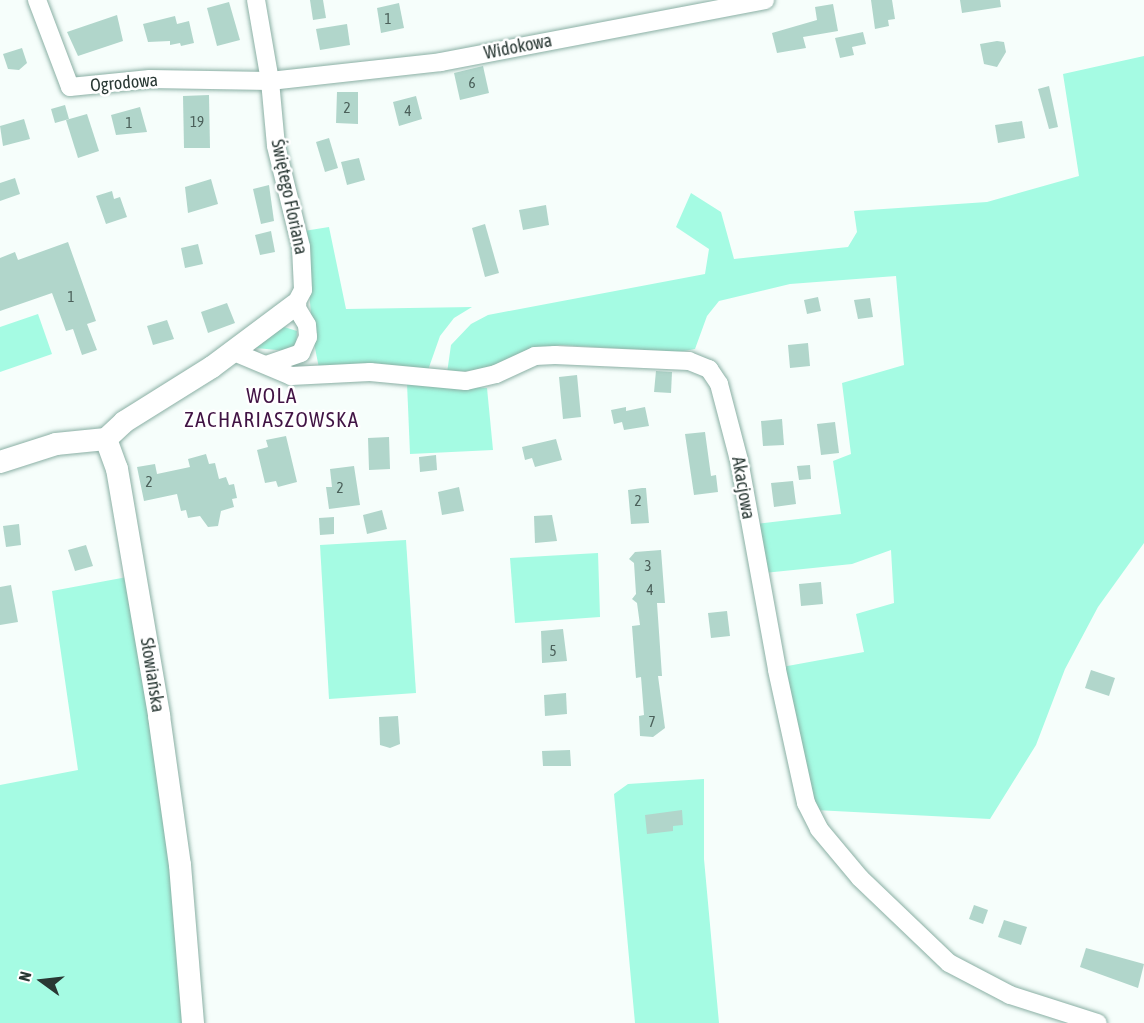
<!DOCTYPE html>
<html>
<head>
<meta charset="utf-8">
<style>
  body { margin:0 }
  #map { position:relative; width:1144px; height:1023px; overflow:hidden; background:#f6fefb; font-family:"Asap Condensed",sans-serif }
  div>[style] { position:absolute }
  .green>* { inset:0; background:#a5fbe3 }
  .building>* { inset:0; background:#b1d6cb }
  .roads { filter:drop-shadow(0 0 2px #8aafa4) drop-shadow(0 0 2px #8aafa4) }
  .minor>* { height:18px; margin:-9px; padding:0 9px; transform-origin:9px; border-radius:9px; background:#fff }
  .tertiary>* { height:22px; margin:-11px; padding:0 11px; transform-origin:11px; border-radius:11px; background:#fff }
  span { translate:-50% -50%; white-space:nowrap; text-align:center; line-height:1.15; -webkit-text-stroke:5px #fff; paint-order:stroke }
  .number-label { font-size:15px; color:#4b605a }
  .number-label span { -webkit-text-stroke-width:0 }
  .street-label { font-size:18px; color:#293834 }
  .quarter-label { font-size:21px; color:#411344; letter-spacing:1.5px }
  .north { position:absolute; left:12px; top:951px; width:60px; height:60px; -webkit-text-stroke:4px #fff; paint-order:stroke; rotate:285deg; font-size:16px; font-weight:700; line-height:24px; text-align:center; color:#293834 }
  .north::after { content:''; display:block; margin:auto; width:21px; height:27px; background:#293834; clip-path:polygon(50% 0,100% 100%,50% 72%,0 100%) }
</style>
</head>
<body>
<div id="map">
  <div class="green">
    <div style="clip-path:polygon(1144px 56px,1144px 543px,1098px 607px,1065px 669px,1036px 745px,990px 819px,815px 810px,782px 667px,864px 652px,856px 614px,894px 603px,891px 550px,852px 564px,764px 573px,755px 524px,841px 514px,833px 461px,851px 454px,842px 383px,904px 365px,896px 276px,790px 284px,719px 301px,707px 316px,695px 349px,678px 352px,560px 345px,527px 351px,487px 369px,447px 373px,451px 345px,471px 324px,488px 315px,705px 274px,709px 249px,676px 227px,691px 193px,721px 212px,734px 259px,848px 247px,857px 232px,854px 211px,987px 202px,1079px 176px,1063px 74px)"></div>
    <div style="clip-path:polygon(329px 227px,346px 309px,472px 307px,454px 318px,440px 336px,427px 373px,319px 368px,313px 338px,304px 231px)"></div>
    <div style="clip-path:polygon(38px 314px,52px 354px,0 372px,0 327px)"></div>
    <div style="clip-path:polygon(284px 327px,297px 331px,296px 346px,287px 351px,256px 348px,256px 344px)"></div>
    <div style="clip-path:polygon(407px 383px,487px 388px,493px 450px,410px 454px)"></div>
    <div style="clip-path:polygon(406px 540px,416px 693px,329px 699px,320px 545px)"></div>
    <div style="clip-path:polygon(598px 553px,600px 617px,515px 623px,510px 558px)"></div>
    <div style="clip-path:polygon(127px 577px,171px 866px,183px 1023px,0 1023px,0 785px,78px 770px,52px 591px)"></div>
    <div style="clip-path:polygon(704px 779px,704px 859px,719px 1023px,635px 1023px,614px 794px,628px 784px)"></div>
  </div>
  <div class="building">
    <div style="clip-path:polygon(310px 0,323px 0,326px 18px,313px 20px)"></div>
    <div style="clip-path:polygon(871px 0,892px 0,895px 19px,888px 20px,889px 26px,875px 29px)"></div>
    <div style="clip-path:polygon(960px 0,1000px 0,1001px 7px,962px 13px)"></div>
    <div style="clip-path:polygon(229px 2px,240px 40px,217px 46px,207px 8px)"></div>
    <div style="clip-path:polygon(399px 3px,404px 28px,381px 33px,377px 8px)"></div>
    <div style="clip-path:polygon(833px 4px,838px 31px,803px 37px,806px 48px,777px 53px,772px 33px,817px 20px,815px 7px)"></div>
    <div style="clip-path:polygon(117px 15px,123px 41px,78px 56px,67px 32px)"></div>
    <div style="clip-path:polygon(175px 16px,177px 24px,189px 21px,194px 43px,181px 46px,180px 43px,170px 45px,170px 41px,148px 42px,143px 24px)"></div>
    <div style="clip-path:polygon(347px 24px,350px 45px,320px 50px,316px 29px)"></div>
    <div style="clip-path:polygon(863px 32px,866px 44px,852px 47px,854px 55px,840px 58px,835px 38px)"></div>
    <div style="clip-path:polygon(997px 41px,1004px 42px,1006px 52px,997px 67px,984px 64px,980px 44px)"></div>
    <div style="clip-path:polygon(22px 48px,27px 63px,19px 70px,8px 69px,3px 54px)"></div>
    <div style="clip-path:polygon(483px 66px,489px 93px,460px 100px,454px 73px)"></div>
    <div style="clip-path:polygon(1049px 86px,1058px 127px,1049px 129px,1038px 89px)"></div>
    <div style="clip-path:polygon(337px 92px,358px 92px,358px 124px,336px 123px)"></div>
    <div style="clip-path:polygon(209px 95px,210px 148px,184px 148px,183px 96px)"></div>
    <div style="clip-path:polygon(416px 96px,422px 119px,399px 126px,393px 102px)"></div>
    <div style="clip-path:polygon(65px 105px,69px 119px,55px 123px,51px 109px)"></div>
    <div style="clip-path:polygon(140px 107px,147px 132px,116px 135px,111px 115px)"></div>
    <div style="clip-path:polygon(87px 114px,99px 151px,78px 158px,66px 120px)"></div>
    <div style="clip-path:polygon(24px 119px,30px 139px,3px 146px,0 126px)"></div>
    <div style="clip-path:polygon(1022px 121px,1025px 138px,998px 143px,995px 125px)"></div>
    <div style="clip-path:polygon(329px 138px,338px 168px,325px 172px,316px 142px)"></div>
    <div style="clip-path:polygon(359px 158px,365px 180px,347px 185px,341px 162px)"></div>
    <div style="clip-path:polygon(15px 178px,20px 194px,0 201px,0 183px)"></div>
    <div style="clip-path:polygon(211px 179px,218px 204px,188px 213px,185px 187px)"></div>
    <div style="clip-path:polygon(269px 185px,274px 221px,261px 224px,253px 189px)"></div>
    <div style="clip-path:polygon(112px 191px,114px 199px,120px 197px,127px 217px,106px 224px,96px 196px)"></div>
    <div style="clip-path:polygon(546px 205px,549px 225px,523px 230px,519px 210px)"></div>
    <div style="clip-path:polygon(485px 224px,499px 273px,485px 277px,472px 228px)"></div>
    <div style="clip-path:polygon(271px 231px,275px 252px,260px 255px,255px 235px)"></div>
    <div style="clip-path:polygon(68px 242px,96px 321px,87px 324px,97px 350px,82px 355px,73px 329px,66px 331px,52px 293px,0 311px,0 258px,15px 252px,18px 260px)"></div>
    <div style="clip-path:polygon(198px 244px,203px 264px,185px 268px,181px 248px)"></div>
    <div style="clip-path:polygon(818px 297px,821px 311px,807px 314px,804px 300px)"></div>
    <div style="clip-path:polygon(870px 298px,873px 317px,858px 319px,854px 300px)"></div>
    <div style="clip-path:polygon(227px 303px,235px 323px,208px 333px,201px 312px)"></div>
    <div style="clip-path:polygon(167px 320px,174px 339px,153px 345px,147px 326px)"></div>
    <div style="clip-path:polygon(808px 343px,810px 366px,790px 368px,788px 345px)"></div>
    <div style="clip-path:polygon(656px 371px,672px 372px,671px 393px,654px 392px)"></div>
    <div style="clip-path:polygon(577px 375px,581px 417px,563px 419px,559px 377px)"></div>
    <div style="clip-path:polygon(626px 407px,626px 411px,645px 407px,649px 426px,624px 430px,622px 422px,614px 424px,611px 410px)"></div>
    <div style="clip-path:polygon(782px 419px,784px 445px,763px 446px,761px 421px)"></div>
    <div style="clip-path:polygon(835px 422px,839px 453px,821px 455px,817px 424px)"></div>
    <div style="clip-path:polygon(705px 432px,711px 476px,716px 475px,718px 492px,694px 495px,685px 434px)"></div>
    <div style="clip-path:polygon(286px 436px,297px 482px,278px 487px,276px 481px,265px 483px,257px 450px,268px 447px,266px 440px)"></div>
    <div style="clip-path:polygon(389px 437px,390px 469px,369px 470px,368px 438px)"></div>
    <div style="clip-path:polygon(556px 439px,562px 460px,535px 467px,532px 458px,525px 460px,522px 447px)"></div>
    <div style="clip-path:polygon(206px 454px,209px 464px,215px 463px,219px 479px,226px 477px,229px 485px,234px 484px,237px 498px,232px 499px,234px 507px,221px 511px,218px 526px,208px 527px,200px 516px,188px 518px,186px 510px,181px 511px,177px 494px,144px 501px,137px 467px,155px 464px,157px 474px,190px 467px,188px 459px)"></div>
    <div style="clip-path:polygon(436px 455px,437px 470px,420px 472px,419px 457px)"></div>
    <div style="clip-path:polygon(810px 465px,811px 479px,799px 480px,797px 466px)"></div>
    <div style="clip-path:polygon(354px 466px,360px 505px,329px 509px,326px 487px,332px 487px,330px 469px)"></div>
    <div style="clip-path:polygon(793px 481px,796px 504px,774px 507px,771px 483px)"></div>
    <div style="clip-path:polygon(459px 487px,464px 511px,442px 515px,438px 492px)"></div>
    <div style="clip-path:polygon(642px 488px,646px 488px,649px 523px,631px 524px,628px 490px)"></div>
    <div style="clip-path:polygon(382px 510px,387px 529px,367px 534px,363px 515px)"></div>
    <div style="clip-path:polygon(552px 515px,557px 541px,535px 543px,534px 516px)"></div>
    <div style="clip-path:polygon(334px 517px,334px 534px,320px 535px,319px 518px)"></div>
    <div style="clip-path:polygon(19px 524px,21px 545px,6px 547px,3px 526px)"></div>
    <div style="clip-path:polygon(86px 545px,93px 566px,75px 571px,68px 550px)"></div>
    <div style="clip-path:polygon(661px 550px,665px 603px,657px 603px,662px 676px,658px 676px,665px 728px,653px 737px,640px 736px,639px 716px,644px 715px,641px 677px,636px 678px,632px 626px,640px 625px,637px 603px,632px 599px,636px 594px,634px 563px,629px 559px,635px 552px)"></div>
    <div style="clip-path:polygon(821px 582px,823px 604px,801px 606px,799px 584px)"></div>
    <div style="clip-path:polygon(11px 585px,18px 622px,0 625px,0 587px)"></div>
    <div style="clip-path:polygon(727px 611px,730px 636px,711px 638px,708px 613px)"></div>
    <div style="clip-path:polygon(563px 629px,567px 661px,542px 663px,541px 631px)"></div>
    <div style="clip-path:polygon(1091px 670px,1115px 678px,1109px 696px,1085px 688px)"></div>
    <div style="clip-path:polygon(566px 693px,567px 714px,545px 716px,544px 695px)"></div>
    <div style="clip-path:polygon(398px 716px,400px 744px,390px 748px,380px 745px,379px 717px)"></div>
    <div style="clip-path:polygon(570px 750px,571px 766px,543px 766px,542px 751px)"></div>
    <div style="clip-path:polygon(682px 810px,683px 825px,673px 826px,673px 831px,647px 834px,645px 815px)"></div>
    <div style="clip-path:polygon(974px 905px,988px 910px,983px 924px,969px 919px)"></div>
    <div style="clip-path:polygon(1004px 920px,1027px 927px,1021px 945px,998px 937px)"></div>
    <div style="clip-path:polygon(1086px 948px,1144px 964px,1138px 988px,1080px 967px)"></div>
  </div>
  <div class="roads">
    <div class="minor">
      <div style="left:37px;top:0;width:93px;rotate:69.2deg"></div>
      <div style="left:70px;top:87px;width:80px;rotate:-5.7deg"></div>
      <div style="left:150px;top:79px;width:120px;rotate:1deg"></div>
      <div style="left:270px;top:81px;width:172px;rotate:-6.3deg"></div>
      <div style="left:441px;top:62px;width:330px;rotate:-10.8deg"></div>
      <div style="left:256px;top:0;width:82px;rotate:80.2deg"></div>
      <div style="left:270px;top:81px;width:65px;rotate:84.7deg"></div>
      <div style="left:276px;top:146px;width:104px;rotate:76.1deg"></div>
      <div style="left:301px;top:247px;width:43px;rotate:87.3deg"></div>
      <div style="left:303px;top:290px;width:17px;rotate:118deg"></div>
      <div style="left:295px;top:305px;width:23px;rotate:59deg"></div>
      <div style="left:307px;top:325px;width:12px;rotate:85deg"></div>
      <div style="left:308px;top:337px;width:17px;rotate:114deg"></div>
      <div style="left:301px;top:353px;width:36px;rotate:161deg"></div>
      <div style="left:234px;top:352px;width:62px;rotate:22.8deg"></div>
      <div style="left:291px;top:376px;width:79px;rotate:-2.9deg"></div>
      <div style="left:370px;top:372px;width:96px;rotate:5.4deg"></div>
      <div style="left:466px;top:381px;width:31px;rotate:-13deg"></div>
      <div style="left:496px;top:374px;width:43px;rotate:-24.8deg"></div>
      <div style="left:535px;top:356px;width:20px;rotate:-3deg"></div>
      <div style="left:555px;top:355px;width:134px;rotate:2.6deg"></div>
      <div style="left:689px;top:361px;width:22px;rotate:22deg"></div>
      <div style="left:709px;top:369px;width:18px;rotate:56deg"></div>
      <div style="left:719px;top:384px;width:79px;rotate:75.3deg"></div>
      <div style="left:739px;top:460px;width:213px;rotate:79.7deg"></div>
      <div style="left:777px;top:670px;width:136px;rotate:77.7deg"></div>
      <div style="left:806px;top:803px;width:29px;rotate:63deg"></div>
      <div style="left:819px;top:829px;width:64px;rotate:50.1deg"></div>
      <div style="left:860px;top:878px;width:123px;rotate:43.7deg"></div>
      <div style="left:949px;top:963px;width:69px;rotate:27.7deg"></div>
      <div style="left:1010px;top:995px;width:92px;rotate:17.7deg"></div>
    </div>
    <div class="tertiary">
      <div style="left:106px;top:439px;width:32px;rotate:70deg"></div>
      <div style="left:117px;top:469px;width:251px;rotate:80.3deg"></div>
      <div style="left:159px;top:716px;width:150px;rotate:82deg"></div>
      <div style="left:180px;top:865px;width:159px;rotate:85.3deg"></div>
      <div style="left:106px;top:439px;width:25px;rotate:-43deg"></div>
      <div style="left:124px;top:422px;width:104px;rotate:-32deg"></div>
      <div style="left:212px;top:367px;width:104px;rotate:-36.8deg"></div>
      <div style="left:0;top:462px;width:59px;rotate:-17.8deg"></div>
      <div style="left:56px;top:444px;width:50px;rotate:-5.7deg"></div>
    </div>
  </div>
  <div class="number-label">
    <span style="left:388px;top:19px">1</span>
    <span style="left:472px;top:83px">6</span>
    <span style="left:347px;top:108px">2</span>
    <span style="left:408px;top:111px">4</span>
    <span style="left:197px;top:122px">19</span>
    <span style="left:129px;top:123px">1</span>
    <span style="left:71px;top:297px">1</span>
    <span style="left:149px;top:482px">2</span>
    <span style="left:340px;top:488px">2</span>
    <span style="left:638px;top:501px">2</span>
    <span style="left:648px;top:566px">3</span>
    <span style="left:650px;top:590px">4</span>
    <span style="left:553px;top:651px">5</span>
    <span style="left:652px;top:722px">7</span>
  </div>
  <div class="street-label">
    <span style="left:518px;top:47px;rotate:-11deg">Widokowa</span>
    <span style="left:124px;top:83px;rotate:-5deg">Ogrodowa</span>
    <span style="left:289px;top:197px;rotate:78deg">Świętego Floriana</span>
    <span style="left:743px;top:488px;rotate:80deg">Akacjowa</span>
    <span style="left:152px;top:675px;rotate:81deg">Słowiańska</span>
  </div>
  <div class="quarter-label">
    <span style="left:272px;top:407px">WOLA<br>ZACHARIASZOWSKA</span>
  </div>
  <div class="north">N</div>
</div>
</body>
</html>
